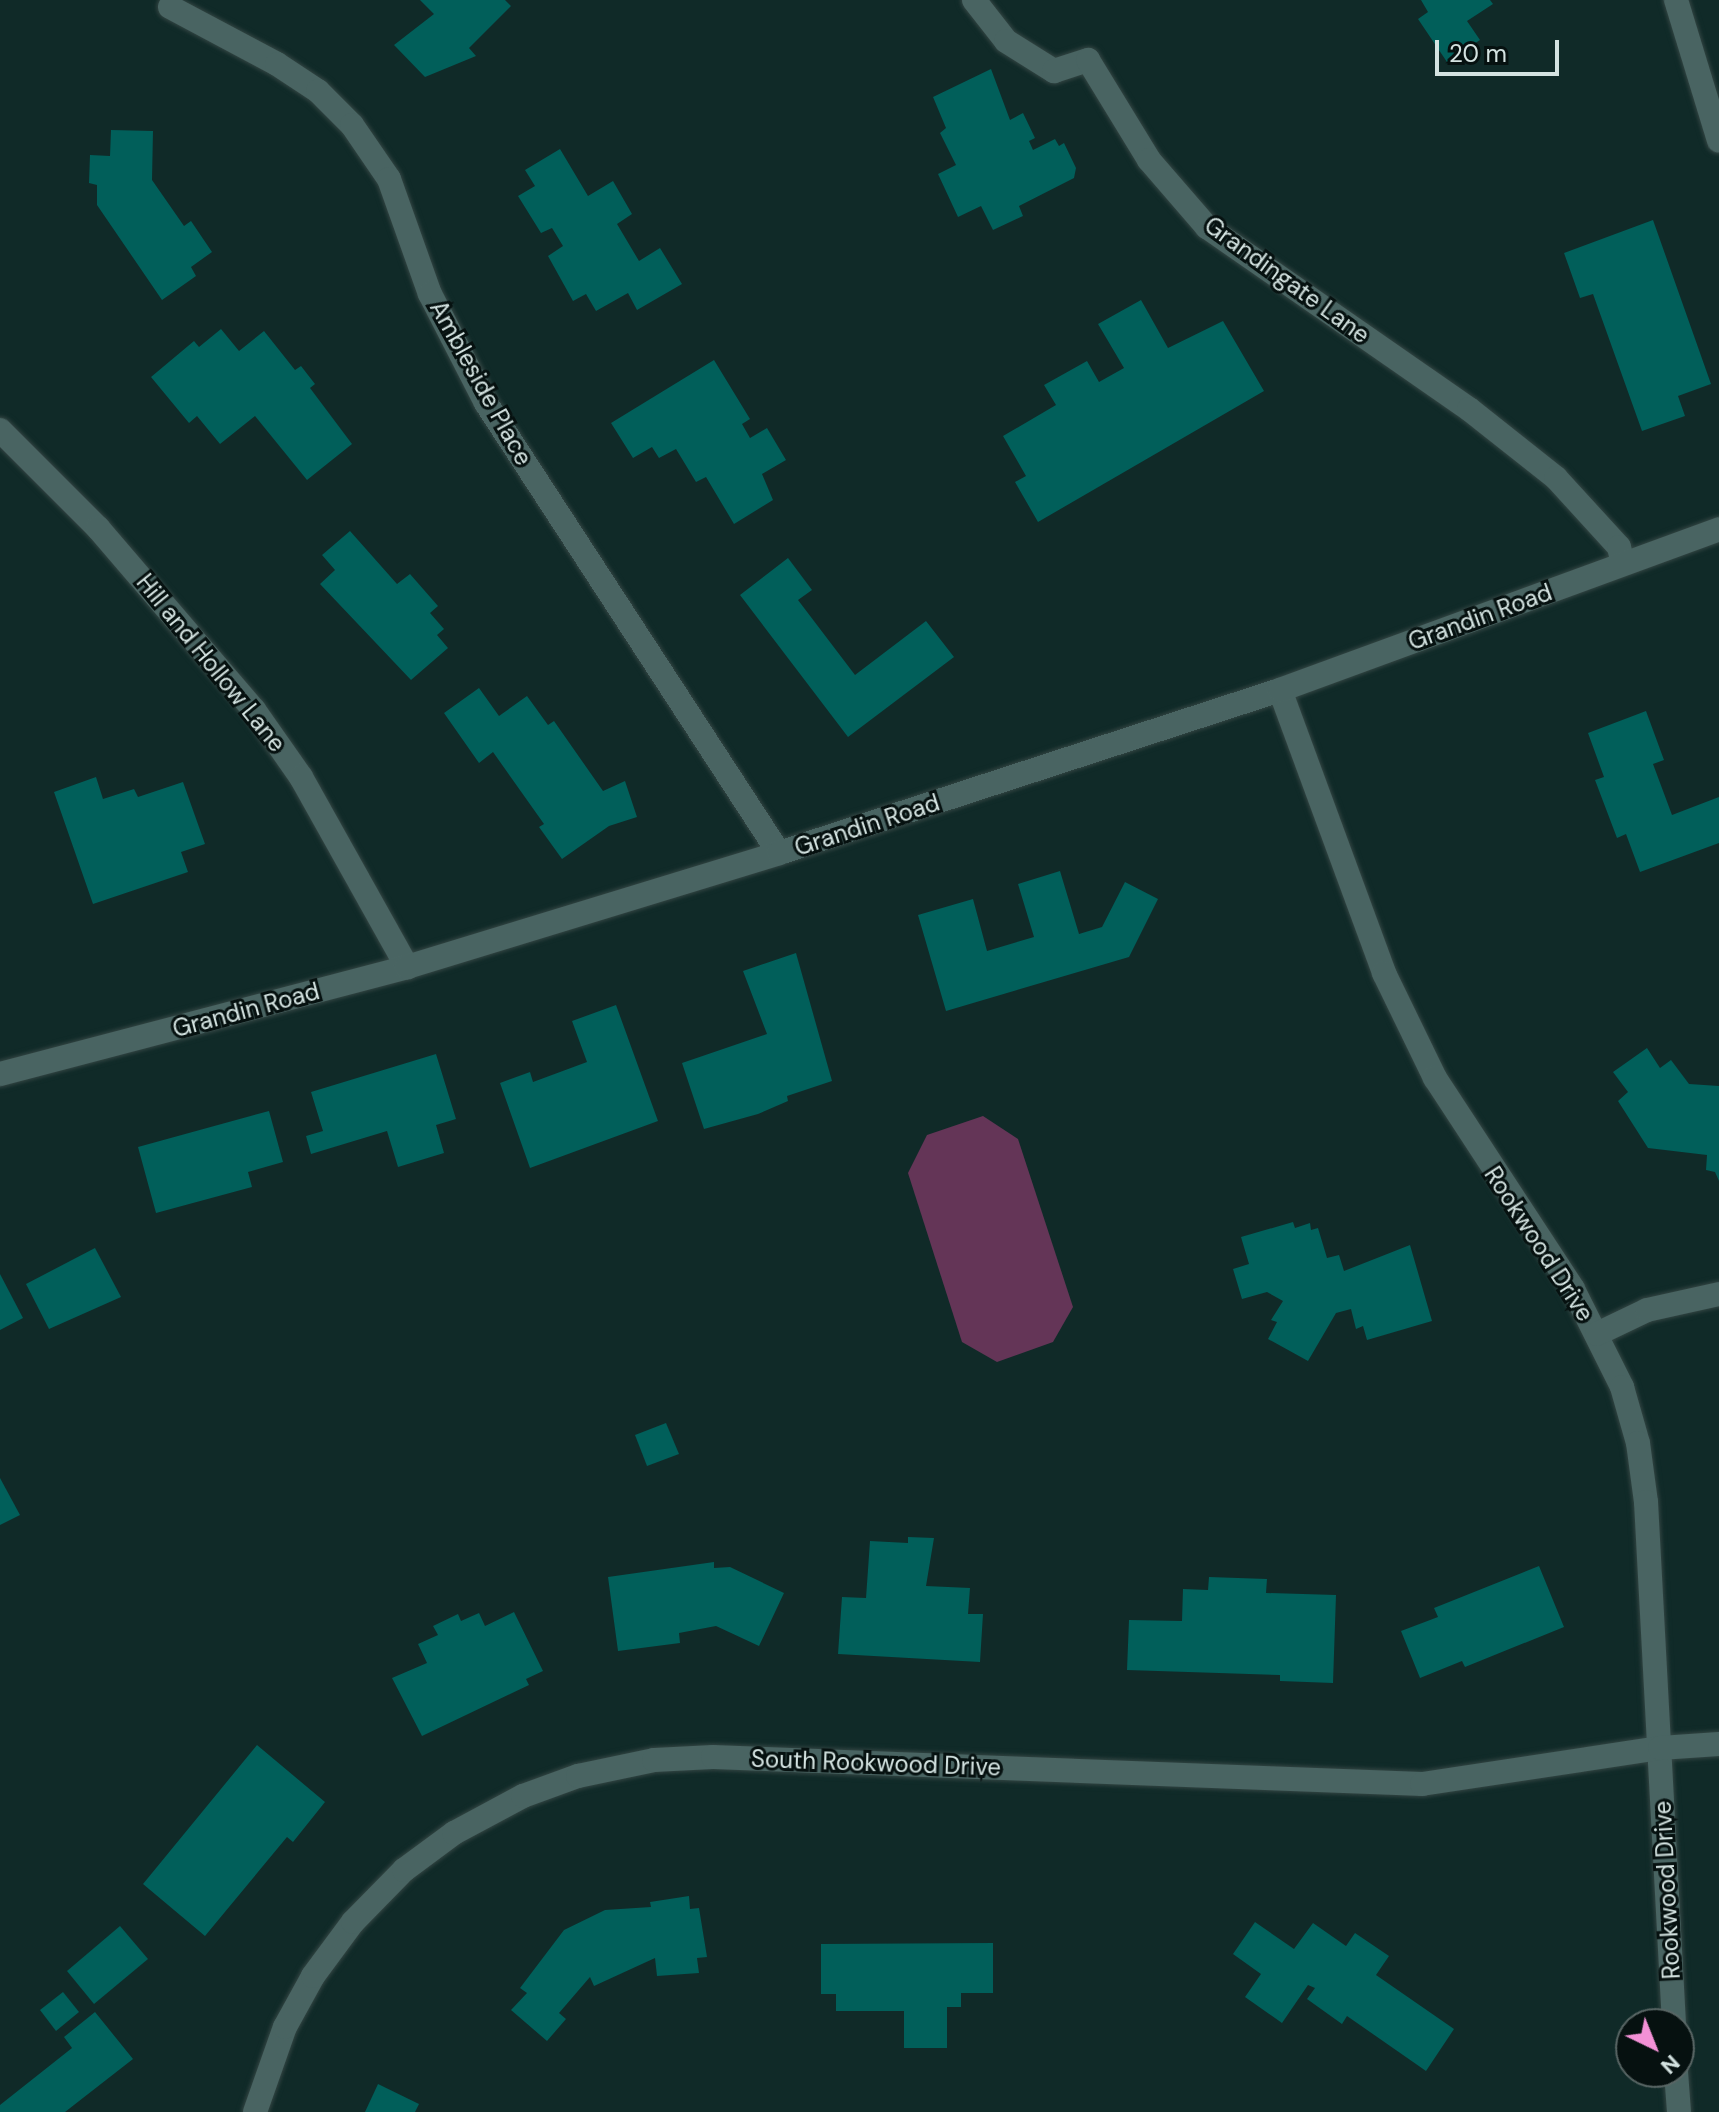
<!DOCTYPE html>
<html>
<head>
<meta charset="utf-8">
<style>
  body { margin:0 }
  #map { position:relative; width:1719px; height:2112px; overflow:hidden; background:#102a28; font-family:"DM Sans",sans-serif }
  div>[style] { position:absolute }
  .green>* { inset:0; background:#643557 }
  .building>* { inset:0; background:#015f5a }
  .roads { filter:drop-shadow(0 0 2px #334543) drop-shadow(0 0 2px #334543) }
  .minor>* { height:24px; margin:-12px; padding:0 12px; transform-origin:12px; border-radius:12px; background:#496462 }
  span { translate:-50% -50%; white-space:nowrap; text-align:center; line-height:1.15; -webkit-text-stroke:6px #061110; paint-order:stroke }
  .street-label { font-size:24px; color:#d4e3e1 }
  .north { position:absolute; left:1615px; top:2008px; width:80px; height:80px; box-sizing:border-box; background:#061110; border:2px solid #586564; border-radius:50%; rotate:137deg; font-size:22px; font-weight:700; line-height:32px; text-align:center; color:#d4e3e1 }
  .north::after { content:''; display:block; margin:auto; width:28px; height:36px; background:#f391d6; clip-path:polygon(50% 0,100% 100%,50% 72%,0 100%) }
  .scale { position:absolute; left:1435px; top:40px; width:124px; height:36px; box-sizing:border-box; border:4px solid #d4e3e1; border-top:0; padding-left:10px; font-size:24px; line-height:28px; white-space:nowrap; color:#d4e3e1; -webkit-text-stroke:6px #061110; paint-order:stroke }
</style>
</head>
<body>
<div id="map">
  <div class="green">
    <div style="clip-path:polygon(983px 1116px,1018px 1139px,1073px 1307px,1053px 1342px,997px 1362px,962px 1342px,908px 1173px,927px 1135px)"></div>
  </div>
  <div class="building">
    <div style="clip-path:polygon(420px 0,505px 0,511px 6px,469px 48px,476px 56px,425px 77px,394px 45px,434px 14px)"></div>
    <div style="clip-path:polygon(1421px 0,1490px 0,1493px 4px,1467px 21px,1480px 40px,1447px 62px,1418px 19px,1428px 12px)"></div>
    <div style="clip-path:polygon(991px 69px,1010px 120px,1023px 113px,1035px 138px,1029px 141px,1033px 150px,1055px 139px,1059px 146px,1064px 143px,1076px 168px,1074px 178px,1019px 206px,1023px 216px,993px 230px,981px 206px,958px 217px,938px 174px,956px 165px,940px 133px,946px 128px,933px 97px)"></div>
    <div style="clip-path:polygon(111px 130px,153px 131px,152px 180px,184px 226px,191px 221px,212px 252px,191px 267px,196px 276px,162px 300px,97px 205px,97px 185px,89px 183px,90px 155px,110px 156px)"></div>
    <div style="clip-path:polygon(560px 149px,588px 196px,613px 181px,632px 214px,617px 224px,639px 261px,660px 248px,682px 284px,637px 310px,628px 293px,596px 311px,586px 294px,573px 301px,548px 256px,563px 246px,552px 228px,541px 233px,518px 196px,535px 186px,525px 170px)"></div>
    <div style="clip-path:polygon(1653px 220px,1711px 384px,1678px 396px,1685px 416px,1642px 431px,1593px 294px,1580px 298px,1564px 253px)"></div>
    <div style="clip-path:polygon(1141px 300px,1168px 348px,1223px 321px,1264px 391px,1038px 522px,1015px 482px,1026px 476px,1003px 436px,1056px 405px,1044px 385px,1087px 361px,1099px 382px,1124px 368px,1098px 324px)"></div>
    <div style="clip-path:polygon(221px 329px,239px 351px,264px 331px,295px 370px,301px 366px,315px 384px,310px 388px,352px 444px,307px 480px,255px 416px,220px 444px,197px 416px,189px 423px,151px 377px,194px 341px,199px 347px)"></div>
    <div style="clip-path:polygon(714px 360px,750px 419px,742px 424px,750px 438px,767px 428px,786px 460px,762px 474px,773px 500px,734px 524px,706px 477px,696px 482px,676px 449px,659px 458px,652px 447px,633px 458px,611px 423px)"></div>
    <div style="clip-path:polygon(350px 531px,397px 584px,410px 574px,438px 606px,430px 613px,444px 629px,437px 635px,448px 648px,411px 680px,320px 584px,335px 570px,322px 555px)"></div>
    <div style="clip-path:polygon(788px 558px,812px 590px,798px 600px,855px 675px,926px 621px,954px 657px,848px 737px,740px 595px)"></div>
    <div style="clip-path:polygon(479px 688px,499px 716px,527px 696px,548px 725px,554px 721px,603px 791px,625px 781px,637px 817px,609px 826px,562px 859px,539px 827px,544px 824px,493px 752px,479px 763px,444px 713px)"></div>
    <div style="clip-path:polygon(1646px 711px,1664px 760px,1653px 764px,1672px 815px,1719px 797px,1719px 843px,1640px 872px,1626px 834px,1617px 838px,1595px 780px,1604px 777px,1588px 733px)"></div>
    <div style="clip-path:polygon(96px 777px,103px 799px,134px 789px,138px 797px,183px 782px,205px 844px,181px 852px,188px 872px,93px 904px,54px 792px)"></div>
    <div style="clip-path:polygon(1060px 871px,1079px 934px,1102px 927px,1125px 882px,1158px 899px,1129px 957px,946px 1011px,918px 915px,973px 899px,987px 951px,1034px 937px,1018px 884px)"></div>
    <div style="clip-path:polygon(796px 953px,832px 1081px,787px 1096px,788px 1101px,758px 1114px,704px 1129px,682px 1063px,767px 1034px,743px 971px)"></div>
    <div style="clip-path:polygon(616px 1005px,658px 1121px,530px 1168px,500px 1083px,530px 1072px,533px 1082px,587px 1062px,572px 1021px)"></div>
    <div style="clip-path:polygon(1647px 1048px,1660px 1068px,1671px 1060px,1689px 1084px,1719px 1086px,1719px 1181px,1715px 1172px,1706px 1170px,1707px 1155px,1648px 1148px,1618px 1101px,1628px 1092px,1613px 1072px)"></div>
    <div style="clip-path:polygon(436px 1054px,456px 1119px,436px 1125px,444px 1153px,398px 1167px,387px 1131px,311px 1154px,306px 1136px,323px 1131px,311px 1092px)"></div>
    <div style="clip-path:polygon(269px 1111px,283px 1162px,248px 1172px,252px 1187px,156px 1213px,138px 1147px)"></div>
    <div style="clip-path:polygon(1293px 1222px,1295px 1228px,1310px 1223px,1311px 1230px,1318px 1228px,1327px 1258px,1339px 1255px,1344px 1271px,1410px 1245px,1432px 1321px,1367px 1340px,1363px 1326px,1356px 1329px,1351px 1309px,1336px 1313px,1308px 1361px,1268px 1339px,1277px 1322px,1271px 1320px,1283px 1301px,1267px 1292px,1242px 1299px,1233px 1269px,1249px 1264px,1241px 1237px)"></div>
    <div style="clip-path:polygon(95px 1248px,121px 1297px,49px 1329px,26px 1284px)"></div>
    <div style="clip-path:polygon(0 1274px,23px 1318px,0 1330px)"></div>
    <div style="clip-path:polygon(666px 1423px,679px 1454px,647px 1466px,635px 1435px)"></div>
    <div style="clip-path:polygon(0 1478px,20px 1515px,0 1525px)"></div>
    <div style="clip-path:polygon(908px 1537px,934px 1538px,926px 1586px,970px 1588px,968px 1614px,983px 1614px,980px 1662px,838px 1654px,842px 1597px,866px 1598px,870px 1541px,908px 1543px)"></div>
    <div style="clip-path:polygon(714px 1562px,714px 1568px,730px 1567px,784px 1593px,759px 1646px,716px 1626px,679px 1633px,680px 1643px,618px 1651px,608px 1577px)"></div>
    <div style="clip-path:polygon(1539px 1566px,1564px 1627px,1465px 1667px,1462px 1661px,1420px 1678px,1401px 1631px,1438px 1617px,1434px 1608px)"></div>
    <div style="clip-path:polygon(1209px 1577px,1267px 1579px,1266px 1593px,1336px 1595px,1333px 1683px,1280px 1681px,1280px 1675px,1127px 1670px,1129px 1620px,1182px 1621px,1183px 1589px,1208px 1590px)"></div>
    <div style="clip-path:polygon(514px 1612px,543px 1671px,526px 1679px,529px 1685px,422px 1736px,392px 1678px,427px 1663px,418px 1644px,438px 1635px,433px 1626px,458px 1614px,461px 1621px,479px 1613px,485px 1626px)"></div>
    <div style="clip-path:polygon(257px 1745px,325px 1802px,293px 1842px,287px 1837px,205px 1936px,143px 1884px)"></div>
    <div style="clip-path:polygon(689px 1896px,690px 1909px,699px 1908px,707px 1957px,697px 1958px,699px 1973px,657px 1976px,655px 1958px,594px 1986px,590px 1977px,559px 2013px,566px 2019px,547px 2041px,511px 2010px,527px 1993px,520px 1988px,564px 1930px,605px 1910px,651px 1907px,650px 1902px)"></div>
    <div style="clip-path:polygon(1255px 1922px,1294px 1949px,1313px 1923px,1346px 1946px,1355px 1933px,1389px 1956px,1376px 1975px,1454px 2029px,1426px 2071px,1347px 2016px,1342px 2024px,1307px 1999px,1315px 1988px,1308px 1985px,1282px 2023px,1245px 1997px,1261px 1974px,1233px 1954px)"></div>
    <div style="clip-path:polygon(120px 1926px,148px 1959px,94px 2004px,67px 1971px)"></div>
    <div style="clip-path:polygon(993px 1943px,993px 1993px,961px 1993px,961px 2007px,947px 2007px,947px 2048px,904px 2048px,904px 2011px,836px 2011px,836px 1994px,821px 1994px,821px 1944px)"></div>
    <div style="clip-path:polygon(63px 1992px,79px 2012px,56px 2031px,40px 2010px)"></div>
    <div style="clip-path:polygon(95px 2012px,133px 2059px,65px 2112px,0 2112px,0 2105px,72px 2048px,64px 2037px)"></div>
    <div style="clip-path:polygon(378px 2084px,419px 2104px,415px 2112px,365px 2112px)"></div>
  </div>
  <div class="roads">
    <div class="minor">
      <div style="left:974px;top:0;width:52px;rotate:52deg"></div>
      <div style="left:1006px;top:41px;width:57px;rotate:32deg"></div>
      <div style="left:1054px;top:71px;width:36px;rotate:-18deg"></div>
      <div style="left:1088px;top:60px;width:117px;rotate:58.6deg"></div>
      <div style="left:1149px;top:160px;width:89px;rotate:49.1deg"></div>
      <div style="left:1207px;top:227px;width:319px;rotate:34.8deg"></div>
      <div style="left:1469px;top:409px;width:111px;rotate:38.4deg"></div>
      <div style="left:1556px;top:478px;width:93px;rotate:47.6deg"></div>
      <div style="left:1619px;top:547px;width:17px;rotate:77deg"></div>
      <div style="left:1676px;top:0;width:147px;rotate:73deg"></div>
      <div style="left:170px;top:7px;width:121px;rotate:28deg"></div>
      <div style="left:277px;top:64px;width:49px;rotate:33.4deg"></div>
      <div style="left:318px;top:91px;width:48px;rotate:45deg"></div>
      <div style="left:352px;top:125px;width:65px;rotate:55.6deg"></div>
      <div style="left:389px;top:179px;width:122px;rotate:70.4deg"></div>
      <div style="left:430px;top:294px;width:123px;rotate:62.8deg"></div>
      <div style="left:486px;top:403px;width:537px;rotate:56.93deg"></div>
      <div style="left:0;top:430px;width:139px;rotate:45deg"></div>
      <div style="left:98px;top:528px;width:240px;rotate:49.4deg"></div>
      <div style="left:254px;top:710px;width:82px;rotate:55deg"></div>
      <div style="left:301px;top:777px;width:218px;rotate:60.8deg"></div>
      <div style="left:1280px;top:690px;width:302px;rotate:69.8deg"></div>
      <div style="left:1384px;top:973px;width:117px;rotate:64.1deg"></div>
      <div style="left:1435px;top:1078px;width:252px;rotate:56.8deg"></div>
      <div style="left:1573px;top:1289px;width:110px;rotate:63.4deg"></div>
      <div style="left:1622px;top:1387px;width:58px;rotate:74.1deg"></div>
      <div style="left:1638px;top:1443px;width:60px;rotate:82.3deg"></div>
      <div style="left:1646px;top:1502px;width:523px;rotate:86.93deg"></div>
      <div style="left:0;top:1074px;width:421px;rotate:-14.7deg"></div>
      <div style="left:407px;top:967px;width:389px;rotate:-17deg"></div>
      <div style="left:779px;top:853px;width:527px;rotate:-18.02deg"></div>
      <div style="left:1280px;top:690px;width:468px;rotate:-20.1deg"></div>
      <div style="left:1597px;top:1334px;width:55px;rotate:-25.6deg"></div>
      <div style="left:1647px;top:1310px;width:74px;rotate:-12.5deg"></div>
      <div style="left:1676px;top:2072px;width:40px;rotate:85.7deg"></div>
      <div style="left:255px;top:2112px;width:90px;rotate:-70.6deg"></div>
      <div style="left:285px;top:2027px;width:58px;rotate:-61.2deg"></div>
      <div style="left:313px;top:1976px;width:67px;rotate:-53.5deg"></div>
      <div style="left:353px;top:1922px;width:73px;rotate:-45.6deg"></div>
      <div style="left:404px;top:1870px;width:62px;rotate:-36.5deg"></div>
      <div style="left:454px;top:1833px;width:78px;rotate:-28.2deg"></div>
      <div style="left:523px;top:1796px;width:59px;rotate:-20deg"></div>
      <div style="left:578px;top:1776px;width:78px;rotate:-11.9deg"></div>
      <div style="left:654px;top:1760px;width:59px;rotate:-2.9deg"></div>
      <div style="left:713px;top:1757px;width:710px;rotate:2.18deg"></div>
      <div style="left:1422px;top:1784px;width:241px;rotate:-8.6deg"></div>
      <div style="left:1660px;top:1748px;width:59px;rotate:-3.9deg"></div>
    </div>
  </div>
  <div class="street-label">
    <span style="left:1287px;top:280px;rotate:36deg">Grandingate Lane</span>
    <span style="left:481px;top:383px;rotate:61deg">Ambleside Place</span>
    <span style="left:1480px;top:617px;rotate:-20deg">Grandin Road</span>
    <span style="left:211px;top:663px;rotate:51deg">Hill and Hollow Lane</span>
    <span style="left:867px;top:825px;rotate:-18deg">Grandin Road</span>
    <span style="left:246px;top:1010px;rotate:-15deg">Grandin Road</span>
    <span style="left:1539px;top:1244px;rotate:57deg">Rookwood Drive</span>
    <span style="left:876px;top:1763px;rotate:2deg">South Rookwood Drive</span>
    <span style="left:1667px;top:1890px;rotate:-93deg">Rookwood Drive</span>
  </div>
  <div class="north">N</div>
  <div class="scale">20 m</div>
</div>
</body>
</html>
